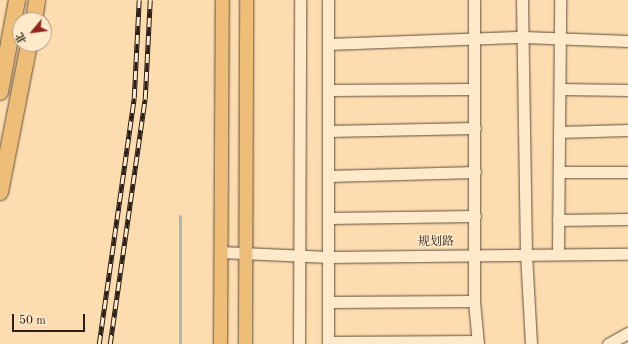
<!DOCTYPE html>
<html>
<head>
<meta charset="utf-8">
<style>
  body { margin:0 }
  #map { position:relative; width:628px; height:344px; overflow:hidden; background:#fdddaf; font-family:"Old Standard TT","Noto Serif SC",serif }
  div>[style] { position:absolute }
  .stream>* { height:3px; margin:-1.5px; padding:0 1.5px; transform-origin:1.5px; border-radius:1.5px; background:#a4b9b6 }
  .roads { filter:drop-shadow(0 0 1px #5f4e3c) drop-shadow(0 0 1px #5f4e3c) }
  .minor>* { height:11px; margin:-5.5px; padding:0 5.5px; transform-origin:5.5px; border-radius:5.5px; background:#fee9cb }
  .major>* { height:13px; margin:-6.5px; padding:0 6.5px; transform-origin:6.5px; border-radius:6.5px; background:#eebe78 }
  .highway>* { height:16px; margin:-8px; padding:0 8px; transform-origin:8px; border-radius:8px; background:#eebe78 }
  .rail>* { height:4.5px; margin-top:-2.25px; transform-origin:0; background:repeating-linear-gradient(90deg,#fee9cb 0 9px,#2a1e16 0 18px); box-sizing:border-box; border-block:1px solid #2a1e16 }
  span { translate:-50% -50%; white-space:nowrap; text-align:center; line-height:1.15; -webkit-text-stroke:3px #fee9cb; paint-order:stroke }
  .street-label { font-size:12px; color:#2a1e16 }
  .north { position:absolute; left:12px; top:12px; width:40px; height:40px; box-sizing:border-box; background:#fee9cb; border:1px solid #a99883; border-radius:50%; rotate:241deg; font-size:11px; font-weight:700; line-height:16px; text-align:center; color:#2a1e16 }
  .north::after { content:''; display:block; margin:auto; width:14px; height:18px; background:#8f2418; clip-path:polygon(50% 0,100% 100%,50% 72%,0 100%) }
  .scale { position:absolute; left:12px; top:314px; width:73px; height:18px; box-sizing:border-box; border:2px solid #2a1e16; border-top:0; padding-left:5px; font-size:12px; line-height:14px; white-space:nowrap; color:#2a1e16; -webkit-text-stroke:3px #fee9cb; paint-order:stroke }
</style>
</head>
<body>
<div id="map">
  <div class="stream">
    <div style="left:180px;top:216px;width:128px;rotate:90deg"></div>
  </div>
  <div class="roads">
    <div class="minor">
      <div style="left:474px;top:0;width:301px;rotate:90deg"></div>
      <div style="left:474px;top:301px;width:43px;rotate:84.7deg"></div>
      <div style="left:522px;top:0;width:254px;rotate:89.1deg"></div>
      <div style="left:526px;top:254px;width:90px;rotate:86.8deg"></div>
      <div style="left:328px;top:44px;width:195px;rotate:-2.1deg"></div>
      <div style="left:523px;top:37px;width:105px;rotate:2.2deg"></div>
      <div style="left:560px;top:89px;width:68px;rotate:0.8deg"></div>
      <div style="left:328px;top:90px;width:146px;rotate:-0.4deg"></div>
      <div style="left:328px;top:131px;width:147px;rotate:-1.2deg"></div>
      <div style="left:559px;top:132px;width:69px;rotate:-1.7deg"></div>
      <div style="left:559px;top:172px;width:69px"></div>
      <div style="left:328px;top:176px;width:147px;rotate:-1.6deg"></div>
      <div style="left:328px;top:218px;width:147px;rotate:-0.8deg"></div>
      <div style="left:558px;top:220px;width:70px;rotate:-0.8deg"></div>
      <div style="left:221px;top:252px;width:107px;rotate:2.7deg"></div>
      <div style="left:328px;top:257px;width:300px;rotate:-0.6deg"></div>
      <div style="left:558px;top:254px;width:254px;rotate:-89.5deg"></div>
      <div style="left:328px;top:302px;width:146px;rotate:-0.4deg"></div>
      <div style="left:328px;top:342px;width:149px;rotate:-0.4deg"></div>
      <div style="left:299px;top:344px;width:344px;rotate:-89.8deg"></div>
      <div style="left:328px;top:344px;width:344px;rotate:-90deg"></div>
      <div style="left:608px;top:344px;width:23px;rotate:-29deg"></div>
    </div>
    <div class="major">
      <div style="left:220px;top:344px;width:344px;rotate:-89.7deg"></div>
      <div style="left:245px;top:344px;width:344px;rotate:-89.8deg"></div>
    </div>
    <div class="highway">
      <div style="left:34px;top:20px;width:20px;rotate:-81deg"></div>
      <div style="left:0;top:92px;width:94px;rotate:-79.5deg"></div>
      <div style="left:0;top:192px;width:151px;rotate:-78.9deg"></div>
    </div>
  </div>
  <div class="rail">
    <div style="left:99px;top:344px;width:248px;rotate:-81.9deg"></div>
    <div style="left:134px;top:98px;width:98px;rotate:-87.1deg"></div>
    <div style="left:110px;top:344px;width:247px;rotate:-81.9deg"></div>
    <div style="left:145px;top:99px;width:99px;rotate:-87.1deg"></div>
  </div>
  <div class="street-label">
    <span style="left:436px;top:243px">规划路</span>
  </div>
  <div class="north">北</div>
  <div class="scale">50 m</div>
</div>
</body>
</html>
